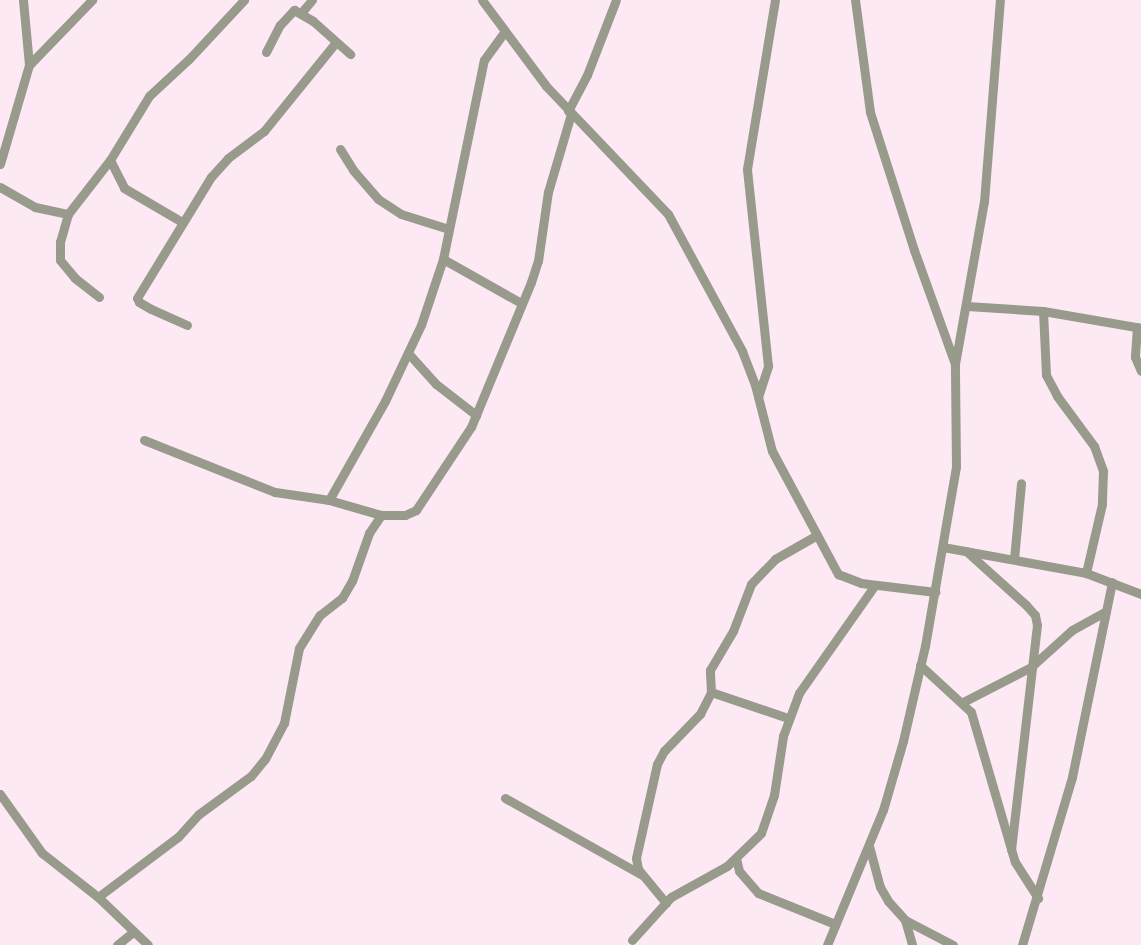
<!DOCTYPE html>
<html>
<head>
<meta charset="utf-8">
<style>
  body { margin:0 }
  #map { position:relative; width:1141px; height:945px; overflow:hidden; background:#fce9f4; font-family:Helvetica,sans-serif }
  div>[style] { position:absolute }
  .minor>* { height:9px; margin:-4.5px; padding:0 4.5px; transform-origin:4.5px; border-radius:4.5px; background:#989a8c }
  span { translate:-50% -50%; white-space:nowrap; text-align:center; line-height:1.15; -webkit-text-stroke:4px #fcfcfc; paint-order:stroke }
</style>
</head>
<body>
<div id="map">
  <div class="minor">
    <div style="left:23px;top:0;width:65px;rotate:84.7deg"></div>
    <div style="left:482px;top:0;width:107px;rotate:53.3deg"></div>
    <div style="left:546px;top:86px;width:177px;rotate:46.4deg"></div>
    <div style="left:668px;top:214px;width:156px;rotate:61.6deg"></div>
    <div style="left:742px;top:351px;width:36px;rotate:69deg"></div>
    <div style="left:755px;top:385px;width:68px;rotate:75.6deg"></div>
    <div style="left:772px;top:451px;width:140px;rotate:61.8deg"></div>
    <div style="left:838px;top:574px;width:25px;rotate:21deg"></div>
    <div style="left:861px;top:583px;width:75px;rotate:6.9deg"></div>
    <div style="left:301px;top:13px;width:17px;rotate:-50deg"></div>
    <div style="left:266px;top:52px;width:30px;rotate:-63deg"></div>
    <div style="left:280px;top:25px;width:21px;rotate:-47deg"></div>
    <div style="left:294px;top:10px;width:22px;rotate:30deg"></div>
    <div style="left:313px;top:21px;width:50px;rotate:41.7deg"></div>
    <div style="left:568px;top:111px;width:41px;rotate:-62.2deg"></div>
    <div style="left:587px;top:75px;width:80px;rotate:-68.9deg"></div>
    <div style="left:340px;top:149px;width:25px;rotate:58deg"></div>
    <div style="left:353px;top:170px;width:38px;rotate:49deg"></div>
    <div style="left:378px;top:199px;width:27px;rotate:33deg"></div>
    <div style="left:401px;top:214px;width:50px;rotate:17.4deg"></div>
    <div style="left:110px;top:160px;width:31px;rotate:63deg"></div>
    <div style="left:124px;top:188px;width:67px;rotate:30.4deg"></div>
    <div style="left:0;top:164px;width:103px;rotate:-73.7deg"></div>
    <div style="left:29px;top:65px;width:91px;rotate:-45.9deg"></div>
    <div style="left:0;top:187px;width:40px;rotate:29.7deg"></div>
    <div style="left:35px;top:207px;width:34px;rotate:12deg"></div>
    <div style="left:443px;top:259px;width:90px;rotate:29.4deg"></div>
    <div style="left:99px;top:297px;width:31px;rotate:-142deg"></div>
    <div style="left:75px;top:278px;width:23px;rotate:-130deg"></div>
    <div style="left:60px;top:260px;width:18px;rotate:-90deg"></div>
    <div style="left:60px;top:242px;width:29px;rotate:-74deg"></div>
    <div style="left:68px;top:214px;width:68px;rotate:-52.1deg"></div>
    <div style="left:110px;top:160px;width:75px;rotate:-58.6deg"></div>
    <div style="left:149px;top:96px;width:54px;rotate:-42.8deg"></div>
    <div style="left:189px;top:59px;width:81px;rotate:-47deg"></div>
    <div style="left:967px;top:306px;width:76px;rotate:3.8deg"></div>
    <div style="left:1043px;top:311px;width:99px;rotate:9.8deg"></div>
    <div style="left:1043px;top:311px;width:64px;rotate:87.3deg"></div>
    <div style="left:1046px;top:375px;width:24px;rotate:62deg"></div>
    <div style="left:1057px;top:396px;width:62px;rotate:53.5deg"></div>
    <div style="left:1094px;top:446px;width:27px;rotate:70deg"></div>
    <div style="left:1103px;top:471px;width:33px;rotate:92deg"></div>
    <div style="left:1102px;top:504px;width:71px;rotate:103.1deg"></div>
    <div style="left:187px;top:325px;width:39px;rotate:-156deg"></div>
    <div style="left:151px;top:309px;width:14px;rotate:-150deg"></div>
    <div style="left:139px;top:302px;width:4px;rotate:-117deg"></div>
    <div style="left:137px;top:298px;width:142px;rotate:-58.6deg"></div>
    <div style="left:211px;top:177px;width:25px;rotate:-48deg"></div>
    <div style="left:228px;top:158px;width:45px;rotate:-36.9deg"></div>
    <div style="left:264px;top:131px;width:114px;rotate:-51deg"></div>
    <div style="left:1137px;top:327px;width:30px;rotate:94deg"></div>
    <div style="left:1135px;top:357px;width:15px;rotate:67deg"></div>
    <div style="left:408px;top:353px;width:42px;rotate:47.9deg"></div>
    <div style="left:436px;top:384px;width:51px;rotate:37.8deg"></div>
    <div style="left:955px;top:364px;width:165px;rotate:-79.9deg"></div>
    <div style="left:984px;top:202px;width:203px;rotate:-85.5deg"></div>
    <div style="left:758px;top:397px;width:33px;rotate:-72deg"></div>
    <div style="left:768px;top:366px;width:198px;rotate:-96.1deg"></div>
    <div style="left:747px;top:169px;width:171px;rotate:-80.6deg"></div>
    <div style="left:144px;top:440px;width:141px;rotate:21.7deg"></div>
    <div style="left:275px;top:492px;width:55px;rotate:8.4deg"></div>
    <div style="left:329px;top:500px;width:54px;rotate:16.1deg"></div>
    <div style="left:381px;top:515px;width:24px"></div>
    <div style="left:405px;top:515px;width:12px;rotate:-24deg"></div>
    <div style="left:416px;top:510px;width:100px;rotate:-56.5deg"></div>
    <div style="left:471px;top:427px;width:157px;rotate:-67.5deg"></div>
    <div style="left:531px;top:282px;width:22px;rotate:-72deg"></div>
    <div style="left:538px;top:261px;width:70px;rotate:-81.8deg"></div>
    <div style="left:548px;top:192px;width:81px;rotate:-73.6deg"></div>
    <div style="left:329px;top:500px;width:114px;rotate:-60.5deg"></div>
    <div style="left:385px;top:401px;width:84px;rotate:-64.7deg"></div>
    <div style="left:421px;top:325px;width:70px;rotate:-71.6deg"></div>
    <div style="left:443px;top:259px;width:203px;rotate:-78.4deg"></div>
    <div style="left:484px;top:60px;width:34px;rotate:-54deg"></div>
    <div style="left:943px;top:547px;width:145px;rotate:10.3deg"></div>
    <div style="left:1086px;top:573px;width:59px;rotate:20.9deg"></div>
    <div style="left:966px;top:551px;width:81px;rotate:42deg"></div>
    <div style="left:1026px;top:605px;width:13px;rotate:48deg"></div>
    <div style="left:1035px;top:615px;width:10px;rotate:79deg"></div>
    <div style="left:1037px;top:625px;width:226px;rotate:96.6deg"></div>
    <div style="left:1014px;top:559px;width:76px;rotate:-84.7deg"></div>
    <div style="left:920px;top:665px;width:69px;rotate:42.7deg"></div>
    <div style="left:971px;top:712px;width:156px;rotate:73.7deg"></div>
    <div style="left:1015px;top:862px;width:43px;rotate:57.4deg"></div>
    <div style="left:711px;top:692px;width:81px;rotate:18.7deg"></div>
    <div style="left:963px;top:702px;width:76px;rotate:-27.2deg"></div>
    <div style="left:1031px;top:667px;width:55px;rotate:-42.1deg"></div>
    <div style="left:1072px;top:630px;width:39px;rotate:-29deg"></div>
    <div style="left:0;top:794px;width:72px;rotate:54.6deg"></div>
    <div style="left:42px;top:853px;width:71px;rotate:38.2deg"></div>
    <div style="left:98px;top:897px;width:69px;rotate:43.8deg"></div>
    <div style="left:505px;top:798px;width:157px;rotate:29.3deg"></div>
    <div style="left:869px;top:846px;width:42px;rotate:75deg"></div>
    <div style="left:880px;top:887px;width:16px;rotate:60deg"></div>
    <div style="left:888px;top:901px;width:25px;rotate:48deg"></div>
    <div style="left:905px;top:920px;width:54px;rotate:27.5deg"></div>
    <div style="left:736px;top:858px;width:13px;rotate:77deg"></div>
    <div style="left:739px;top:871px;width:29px;rotate:49deg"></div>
    <div style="left:758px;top:893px;width:83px;rotate:21.9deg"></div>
    <div style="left:98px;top:897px;width:100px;rotate:-36.9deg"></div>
    <div style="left:178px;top:837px;width:31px;rotate:-48deg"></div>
    <div style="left:199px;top:814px;width:64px;rotate:-36.2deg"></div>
    <div style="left:251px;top:776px;width:22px;rotate:-51deg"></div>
    <div style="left:265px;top:759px;width:41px;rotate:-62.2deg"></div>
    <div style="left:284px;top:723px;width:76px;rotate:-78.7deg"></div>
    <div style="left:299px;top:648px;width:39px;rotate:-58deg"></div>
    <div style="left:320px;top:615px;width:28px;rotate:-38deg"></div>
    <div style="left:342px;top:598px;width:20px;rotate:-60deg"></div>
    <div style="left:352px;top:581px;width:51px;rotate:-70.5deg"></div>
    <div style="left:369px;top:533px;width:22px;rotate:-56deg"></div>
    <div style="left:666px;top:903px;width:44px;rotate:-129.5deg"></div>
    <div style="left:638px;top:869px;width:11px;rotate:-100deg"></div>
    <div style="left:636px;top:858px;width:96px;rotate:-77.4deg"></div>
    <div style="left:657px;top:764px;width:15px;rotate:-62deg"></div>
    <div style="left:664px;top:751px;width:52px;rotate:-45.8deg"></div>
    <div style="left:700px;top:714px;width:25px;rotate:-63deg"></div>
    <div style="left:711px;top:692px;width:22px;rotate:-93deg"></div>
    <div style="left:710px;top:670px;width:45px;rotate:-59.5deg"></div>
    <div style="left:733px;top:631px;width:50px;rotate:-69deg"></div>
    <div style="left:751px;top:584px;width:35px;rotate:-46deg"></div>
    <div style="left:775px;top:559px;width:48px;rotate:-29.7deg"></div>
    <div style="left:905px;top:920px;width:26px;rotate:74deg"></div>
    <div style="left:632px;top:940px;width:58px;rotate:-47.8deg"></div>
    <div style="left:671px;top:897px;width:64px;rotate:-29deg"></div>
    <div style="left:727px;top:866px;width:47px;rotate:-44.1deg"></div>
    <div style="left:761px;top:833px;width:40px;rotate:-71.1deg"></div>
    <div style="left:774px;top:795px;width:60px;rotate:-81.3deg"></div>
    <div style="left:783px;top:736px;width:46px;rotate:-69.6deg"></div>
    <div style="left:799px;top:693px;width:132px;rotate:-54.9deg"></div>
    <div style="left:117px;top:945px;width:21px;rotate:-39deg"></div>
    <div style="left:827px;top:945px;width:146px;rotate:-67.5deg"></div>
    <div style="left:883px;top:810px;width:72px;rotate:-73.8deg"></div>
    <div style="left:903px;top:741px;width:98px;rotate:-77deg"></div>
    <div style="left:925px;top:646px;width:182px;rotate:-80.2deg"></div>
    <div style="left:956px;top:467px;width:103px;rotate:-90.6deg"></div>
    <div style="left:955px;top:364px;width:121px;rotate:-109.8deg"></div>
    <div style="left:914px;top:250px;width:145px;rotate:-107.7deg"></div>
    <div style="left:870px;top:112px;width:113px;rotate:-97.6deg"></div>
    <div style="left:1022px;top:945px;width:175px;rotate:-73.4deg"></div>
    <div style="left:1072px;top:777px;width:199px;rotate:-78.4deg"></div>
  </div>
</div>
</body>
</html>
